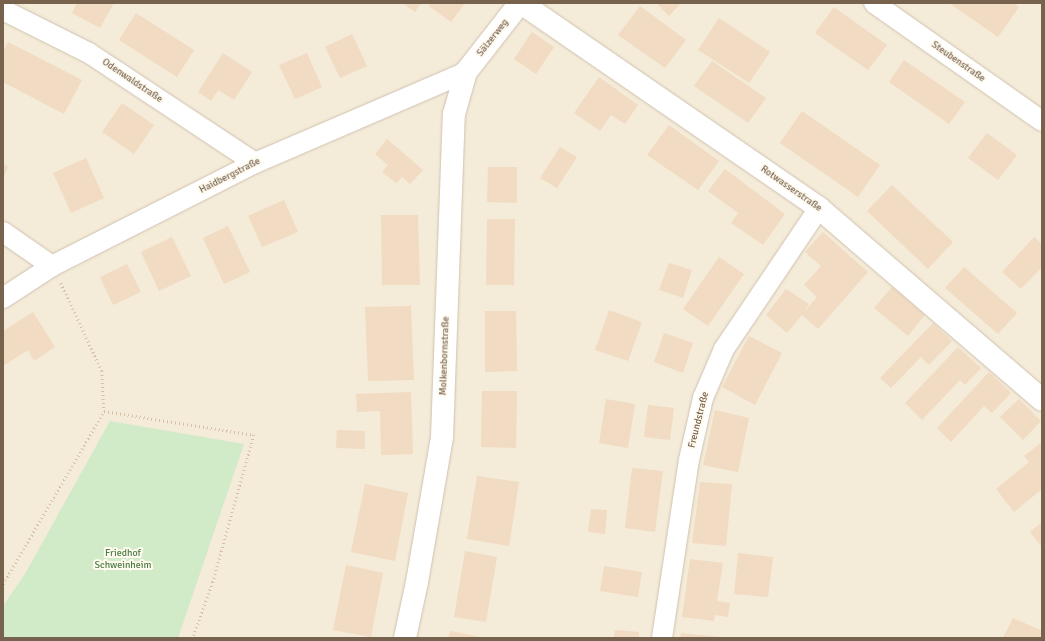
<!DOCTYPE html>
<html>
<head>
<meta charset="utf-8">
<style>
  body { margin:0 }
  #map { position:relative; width:1045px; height:641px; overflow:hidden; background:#fcf8ea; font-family:Signika,sans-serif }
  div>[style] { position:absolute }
  .residential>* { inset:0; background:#f4ebd8 }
  .green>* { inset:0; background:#d1eac8 }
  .building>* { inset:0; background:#f1dbc2 }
  .path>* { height:2.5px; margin-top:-1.25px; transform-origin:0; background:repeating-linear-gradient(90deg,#d7bfa4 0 1px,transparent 0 4px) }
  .roads { filter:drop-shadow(0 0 1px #cfc1af) drop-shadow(0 0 1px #cfc1af) }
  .minor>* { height:20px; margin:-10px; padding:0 10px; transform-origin:10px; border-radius:10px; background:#fff }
  .tertiary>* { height:22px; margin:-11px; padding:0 11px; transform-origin:11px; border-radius:11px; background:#fff }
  span { translate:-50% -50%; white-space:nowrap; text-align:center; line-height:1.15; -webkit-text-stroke:4px #fffbf0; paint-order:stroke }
  .street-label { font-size:10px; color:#77624d }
  .park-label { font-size:10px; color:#4e7d45 }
  .frame { position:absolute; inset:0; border:4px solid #77624d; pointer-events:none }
</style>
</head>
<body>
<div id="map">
  <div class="residential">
    <div style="clip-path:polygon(3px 3px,1042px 3px,1042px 638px,3px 638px)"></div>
  </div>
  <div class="green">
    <div style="clip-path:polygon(110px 421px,244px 444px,178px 638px,3px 638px,3px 606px,25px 574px)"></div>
  </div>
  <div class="building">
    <div style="clip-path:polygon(77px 3px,114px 3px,100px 28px,72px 13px)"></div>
    <div style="clip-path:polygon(403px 3px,421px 3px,415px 12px)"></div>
    <div style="clip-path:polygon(431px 3px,465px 3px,451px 22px,429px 6px)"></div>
    <div style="clip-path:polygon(660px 3px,681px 3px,669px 16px,658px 5px)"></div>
    <div style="clip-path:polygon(949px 3px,1014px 3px,1019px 7px,998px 37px)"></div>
    <div style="clip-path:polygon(640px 6px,686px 40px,665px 68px,618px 35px)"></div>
    <div style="clip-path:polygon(834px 7px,887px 45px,868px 70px,815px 33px)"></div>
    <div style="clip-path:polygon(136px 13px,194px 50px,177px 77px,119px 40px)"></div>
    <div style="clip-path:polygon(719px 18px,770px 52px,749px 83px,698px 50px)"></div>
    <div style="clip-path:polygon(532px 32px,554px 47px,536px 74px,514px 59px)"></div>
    <div style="clip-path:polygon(352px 34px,367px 66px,340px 78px,325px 47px)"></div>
    <div style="clip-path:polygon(8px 42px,82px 80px,64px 114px,3px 82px,3px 52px)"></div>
    <div style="clip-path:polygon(223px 53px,252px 72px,234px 100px,218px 90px,211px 101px,198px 92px)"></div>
    <div style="clip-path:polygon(307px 53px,322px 87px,295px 99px,279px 65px)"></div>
    <div style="clip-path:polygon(904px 60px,965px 102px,949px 124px,889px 82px)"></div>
    <div style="clip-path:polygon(712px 61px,766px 98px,748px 123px,694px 86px)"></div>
    <div style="clip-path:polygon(599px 77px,638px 105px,625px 124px,611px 115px,600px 131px,574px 113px)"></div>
    <div style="clip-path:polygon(122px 103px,154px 125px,134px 154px,102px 132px)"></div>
    <div style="clip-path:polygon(802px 111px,880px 165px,858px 197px,780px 143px)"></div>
    <div style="clip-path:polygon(669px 125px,719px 161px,698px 190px,647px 155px)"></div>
    <div style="clip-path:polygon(987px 133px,1017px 155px,998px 180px,968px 158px)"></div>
    <div style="clip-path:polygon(387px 139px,423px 170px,410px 184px,402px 177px,396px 183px,382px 172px,388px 165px,375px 154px)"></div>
    <div style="clip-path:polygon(560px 147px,577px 157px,557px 188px,540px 178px)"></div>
    <div style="clip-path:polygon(86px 158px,104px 198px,71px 213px,53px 173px)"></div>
    <div style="clip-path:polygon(3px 165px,8px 166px,3px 179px)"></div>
    <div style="clip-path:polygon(488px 167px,517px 167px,517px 203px,487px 202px)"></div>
    <div style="clip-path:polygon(725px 169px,785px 214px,763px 245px,731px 223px,738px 213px,708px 191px)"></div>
    <div style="clip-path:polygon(892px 185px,953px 242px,928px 269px,867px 211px)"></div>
    <div style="clip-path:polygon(284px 200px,298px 232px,262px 247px,248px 216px)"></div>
    <div style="clip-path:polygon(381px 215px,418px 215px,420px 285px,382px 285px)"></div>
    <div style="clip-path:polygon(487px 219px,515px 219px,514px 285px,486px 285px)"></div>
    <div style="clip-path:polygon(228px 226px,250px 272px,224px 284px,203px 238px)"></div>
    <div style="clip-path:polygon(823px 232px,868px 272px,818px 329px,802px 315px,787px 333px,766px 315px,786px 289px,809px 304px,804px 312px,817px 297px,804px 285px,821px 266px,805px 252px)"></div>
    <div style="clip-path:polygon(172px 237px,191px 276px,159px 291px,141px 252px)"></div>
    <div style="clip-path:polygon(1034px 237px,1042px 244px,1042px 267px,1021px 289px,1002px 272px)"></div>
    <div style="clip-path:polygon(719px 257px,744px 274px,708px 326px,683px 309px)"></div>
    <div style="clip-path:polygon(669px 263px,692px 270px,683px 298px,659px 290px)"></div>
    <div style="clip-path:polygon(127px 264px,141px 292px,113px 305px,100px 277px)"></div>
    <div style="clip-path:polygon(964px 267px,1017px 313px,998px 334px,945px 288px)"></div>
    <div style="clip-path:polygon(892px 287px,925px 315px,908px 336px,874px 308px)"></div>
    <div style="clip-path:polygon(411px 306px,414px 380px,368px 381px,365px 307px)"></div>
    <div style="clip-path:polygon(609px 310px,642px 322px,628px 361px,595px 350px)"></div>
    <div style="clip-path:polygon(485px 311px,516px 311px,517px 371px,485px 372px)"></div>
    <div style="clip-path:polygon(33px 312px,55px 347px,34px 361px,28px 350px,3px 366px,3px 331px)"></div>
    <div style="clip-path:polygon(933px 323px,952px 341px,929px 365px,921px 357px,891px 388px,880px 378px)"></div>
    <div style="clip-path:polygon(664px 333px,693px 343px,683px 373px,654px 362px)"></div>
    <div style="clip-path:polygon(749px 336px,782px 353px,755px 405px,722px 387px)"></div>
    <div style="clip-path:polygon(958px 347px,981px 368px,965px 385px,960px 380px,922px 420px,905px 403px)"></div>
    <div style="clip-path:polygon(989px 372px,1011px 393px,992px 413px,984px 406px,951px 442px,937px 428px)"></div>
    <div style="clip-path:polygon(482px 391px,517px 391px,516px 448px,481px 447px)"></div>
    <div style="clip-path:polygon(411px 392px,413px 454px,381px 455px,380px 411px,357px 412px,356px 394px)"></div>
    <div style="clip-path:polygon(606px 399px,635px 404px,628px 448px,599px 443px)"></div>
    <div style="clip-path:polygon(1019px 399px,1041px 421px,1023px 440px,1000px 417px)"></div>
    <div style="clip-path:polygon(648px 405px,674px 408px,670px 440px,644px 437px)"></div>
    <div style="clip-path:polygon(715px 410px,749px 418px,738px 472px,703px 465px)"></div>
    <div style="clip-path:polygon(337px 430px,365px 431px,365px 449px,336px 448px)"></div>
    <div style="clip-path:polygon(1042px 442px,1042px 489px,1014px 512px,996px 489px,1029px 462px,1024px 456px)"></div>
    <div style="clip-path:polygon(632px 468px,663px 471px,655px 532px,625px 528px)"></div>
    <div style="clip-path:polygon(477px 476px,519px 482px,509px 546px,467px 539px)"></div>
    <div style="clip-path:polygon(700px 482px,732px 484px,726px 546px,692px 543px)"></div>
    <div style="clip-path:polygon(365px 484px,408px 493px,395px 561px,351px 552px)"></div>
    <div style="clip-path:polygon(591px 509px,607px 510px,605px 534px,588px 532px)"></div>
    <div style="clip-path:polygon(1042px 522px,1042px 547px,1030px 532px)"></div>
    <div style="clip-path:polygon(465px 551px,497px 557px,486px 622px,454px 617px)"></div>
    <div style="clip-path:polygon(738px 553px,773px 557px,768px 597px,734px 594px)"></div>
    <div style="clip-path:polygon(690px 559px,723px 563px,717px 601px,730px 603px,728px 617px,715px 615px,714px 621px,682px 617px)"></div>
    <div style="clip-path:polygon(346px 565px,383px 573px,371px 637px,333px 630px)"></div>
    <div style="clip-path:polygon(604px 566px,642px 572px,638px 597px,600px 591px)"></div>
    <div style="clip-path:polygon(1013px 618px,1042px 631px,1042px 638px,1003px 638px)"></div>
    <div style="clip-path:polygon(615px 630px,639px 632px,639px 638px,614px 638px)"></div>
    <div style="clip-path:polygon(450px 631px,480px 637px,480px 638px,448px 638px)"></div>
    <div style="clip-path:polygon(681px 633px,722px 637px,721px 638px,680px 638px)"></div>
  </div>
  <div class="path">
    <div style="left:61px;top:283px;width:97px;rotate:65deg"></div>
    <div style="left:102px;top:371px;width:40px;rotate:87.1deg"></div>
    <div style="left:104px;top:411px;width:152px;rotate:9.1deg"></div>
    <div style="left:254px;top:435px;width:153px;rotate:105.6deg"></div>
    <div style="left:213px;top:582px;width:59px;rotate:109.7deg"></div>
    <div style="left:3px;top:584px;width:200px;rotate:-59.7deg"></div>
  </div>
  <div class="roads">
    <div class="minor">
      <div style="left:874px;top:3px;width:205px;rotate:35.1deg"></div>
      <div style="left:3px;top:10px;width:96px;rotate:26.6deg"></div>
      <div style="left:89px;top:53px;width:199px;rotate:33.5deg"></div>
      <div style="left:3px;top:232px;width:60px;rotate:34.8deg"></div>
      <div style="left:3px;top:298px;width:59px;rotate:-33.1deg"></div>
      <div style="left:52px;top:266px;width:228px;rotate:-26.9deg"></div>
      <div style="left:255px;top:163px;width:230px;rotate:-23.3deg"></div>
      <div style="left:662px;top:638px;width:180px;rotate:-81.4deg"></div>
      <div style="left:689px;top:460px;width:64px;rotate:-77.3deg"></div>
      <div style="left:703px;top:398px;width:53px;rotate:-66.8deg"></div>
      <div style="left:724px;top:349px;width:170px;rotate:-56deg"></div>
    </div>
    <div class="tertiary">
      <div style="left:521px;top:3px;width:362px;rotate:34.5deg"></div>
      <div style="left:819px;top:208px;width:294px;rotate:40.7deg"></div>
      <div style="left:405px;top:638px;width:57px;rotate:-77.9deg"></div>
      <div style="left:417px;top:582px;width:147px;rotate:-80.2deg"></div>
      <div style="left:442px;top:437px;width:323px;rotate:-87.9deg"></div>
      <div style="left:454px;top:114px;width:44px;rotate:-74.1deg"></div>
      <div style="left:466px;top:72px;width:88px;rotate:-52deg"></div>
    </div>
  </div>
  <div class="street-label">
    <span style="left:493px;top:38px;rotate:-52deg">Sälzerweg</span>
    <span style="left:958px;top:62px;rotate:35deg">Steubenstraße</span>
    <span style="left:132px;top:81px;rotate:34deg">Odenwaldstraße</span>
    <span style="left:230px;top:176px;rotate:-27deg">Haidbergstraße</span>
    <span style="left:791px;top:189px;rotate:35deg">Rotwasserstraße</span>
    <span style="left:445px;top:356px;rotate:-88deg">Molkenbornstraße</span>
    <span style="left:699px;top:420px;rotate:-76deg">Freundstraße</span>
  </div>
  <div class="park-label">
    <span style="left:123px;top:559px">Friedhof<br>Schweinheim</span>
  </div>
  <div class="frame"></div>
</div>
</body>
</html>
